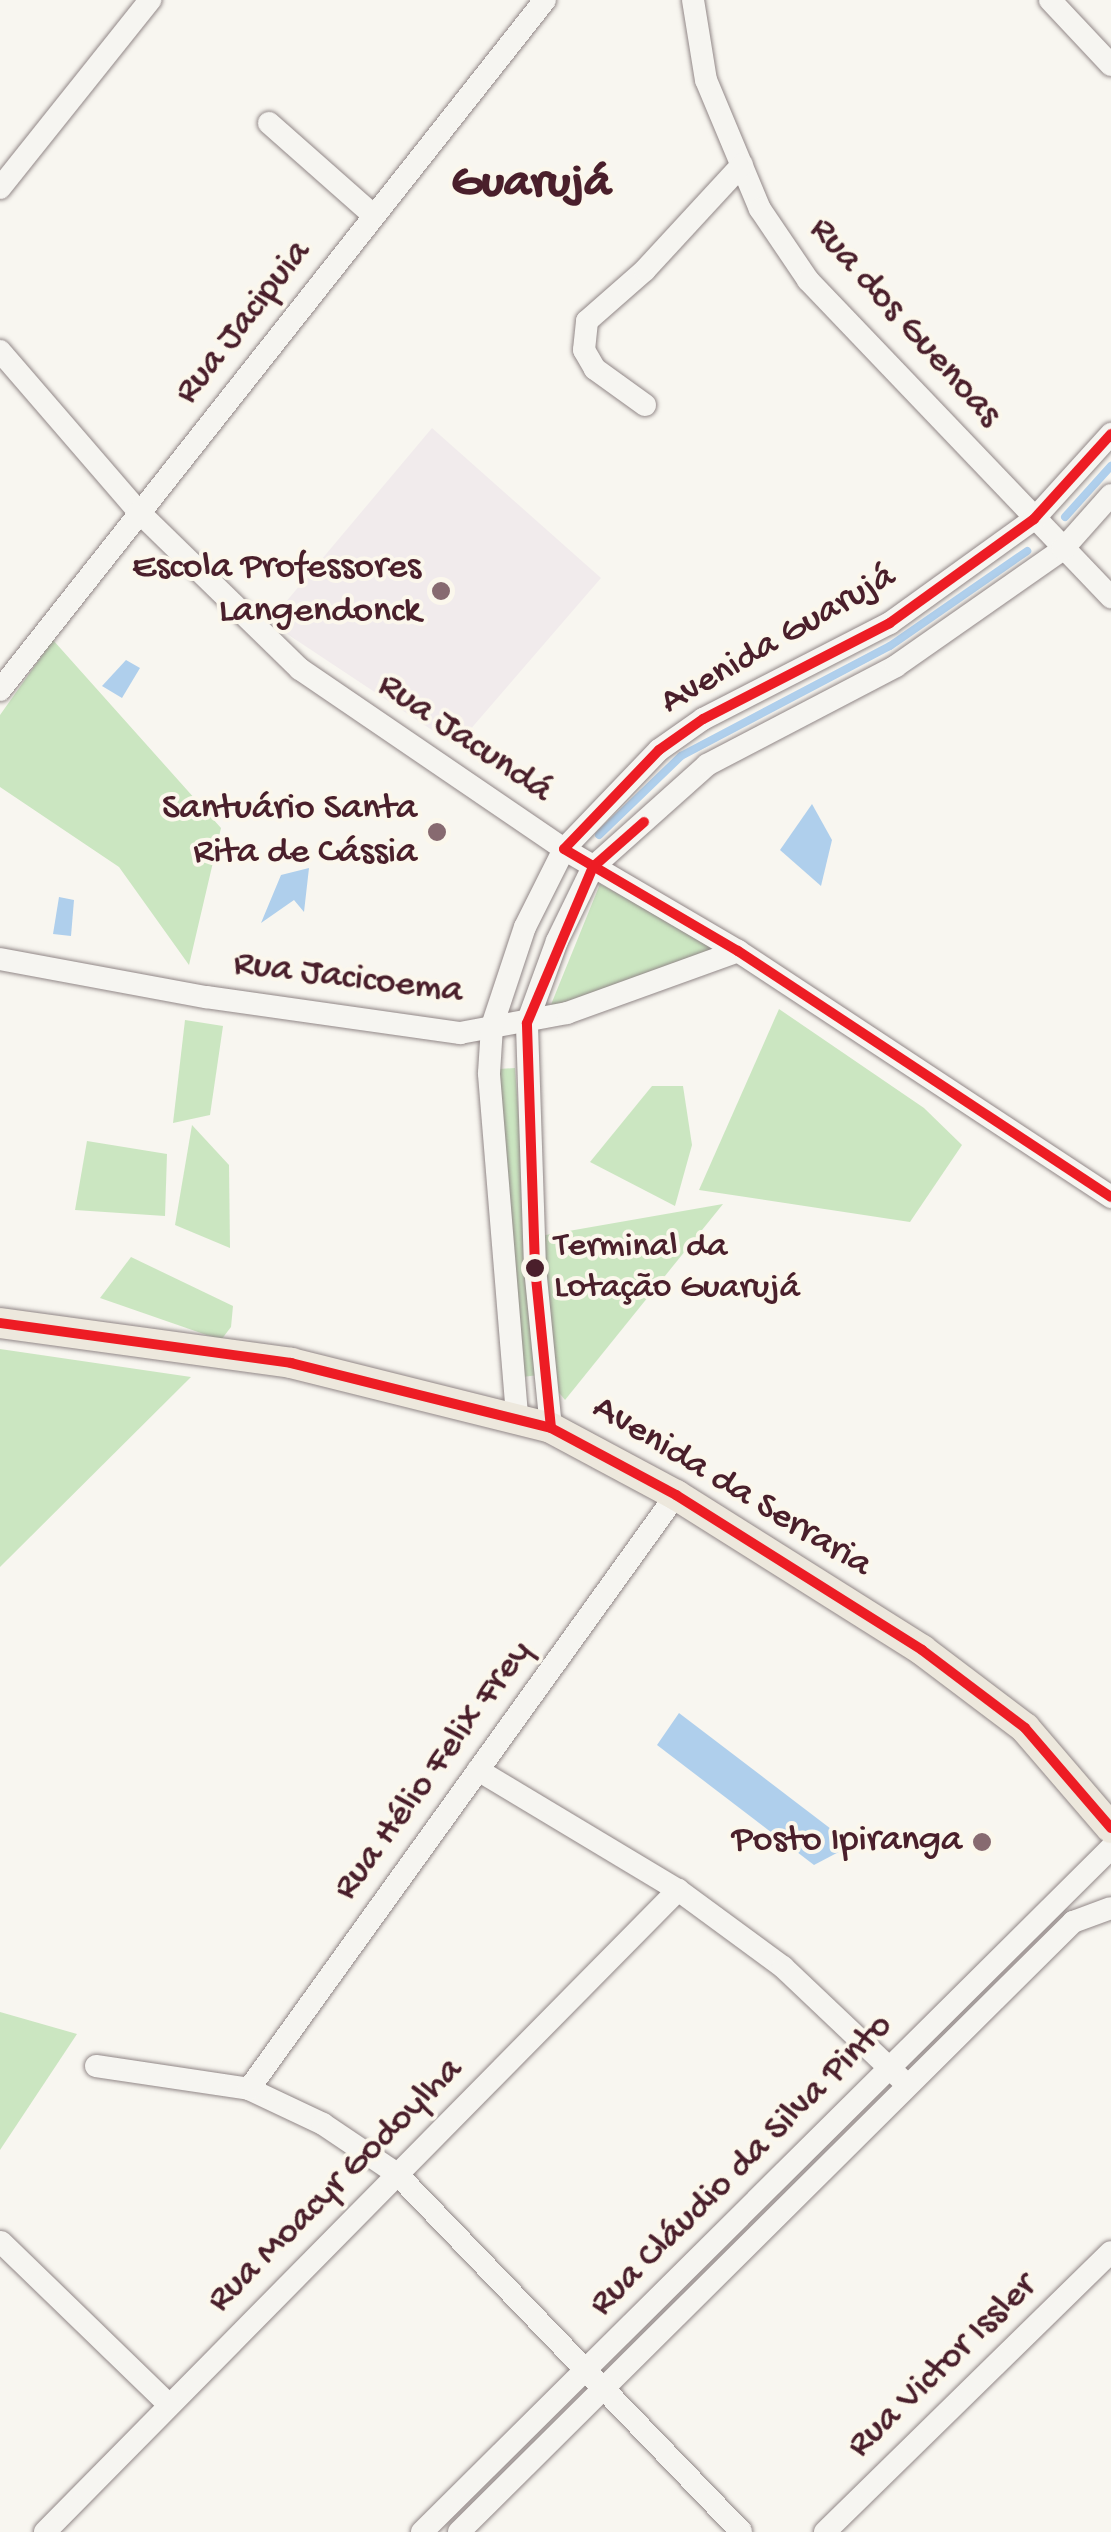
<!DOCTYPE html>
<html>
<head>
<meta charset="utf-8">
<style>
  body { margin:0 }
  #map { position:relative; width:1111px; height:2532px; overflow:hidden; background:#f8f6f0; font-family:"Gochi Hand",sans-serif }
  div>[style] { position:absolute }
  .built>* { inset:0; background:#f1ebec }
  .green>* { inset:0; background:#cbe6c1 }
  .water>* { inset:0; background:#afcfec }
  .stream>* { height:8px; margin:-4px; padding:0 4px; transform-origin:4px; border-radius:4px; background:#afcfec }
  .roads { filter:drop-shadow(0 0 2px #918787) drop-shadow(0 0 2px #918787) }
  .minor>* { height:22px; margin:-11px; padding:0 11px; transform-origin:11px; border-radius:11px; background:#f6f5f1 }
  .major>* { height:30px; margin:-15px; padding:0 15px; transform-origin:15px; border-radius:15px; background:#ede8dd }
  .bus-1>* { height:10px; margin:-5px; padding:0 5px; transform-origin:5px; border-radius:5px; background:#ed1c24 }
  .dots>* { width:28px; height:28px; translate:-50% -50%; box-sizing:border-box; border:5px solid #fbf7ec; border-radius:50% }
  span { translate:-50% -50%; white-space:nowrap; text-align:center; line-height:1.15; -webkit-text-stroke:8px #fbf7ec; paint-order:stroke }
  .bus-label { font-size:36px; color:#4a1f2b }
  .left { translate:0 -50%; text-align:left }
  .street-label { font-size:38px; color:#4a1f2b }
  .poi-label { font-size:38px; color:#4a1f2b }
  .right { translate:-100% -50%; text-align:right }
  .district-label { font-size:48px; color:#4a1f2b; font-weight:700 }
</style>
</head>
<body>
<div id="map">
  <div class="built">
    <div style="clip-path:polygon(432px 428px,601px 578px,456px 746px,269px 622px)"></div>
  </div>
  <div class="green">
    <div style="clip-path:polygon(53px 640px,221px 828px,189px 965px,119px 867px,0 787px,0 715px)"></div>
    <div style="clip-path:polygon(600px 884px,721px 949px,550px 1007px)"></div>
    <div style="clip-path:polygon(779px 1009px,924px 1108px,962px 1145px,910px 1222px,699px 1190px)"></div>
    <div style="clip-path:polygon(185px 1020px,223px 1026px,210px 1115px,173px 1123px)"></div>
    <div style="clip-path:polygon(515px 1068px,538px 1375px,523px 1377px,499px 1069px)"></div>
    <div style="clip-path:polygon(652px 1086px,683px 1086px,692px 1145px,675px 1206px,590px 1162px)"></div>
    <div style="clip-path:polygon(192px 1125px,229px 1165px,230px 1248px,175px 1225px)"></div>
    <div style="clip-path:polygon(87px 1141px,167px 1154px,165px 1216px,75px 1210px)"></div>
    <div style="clip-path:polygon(723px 1204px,565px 1400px,552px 1384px,540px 1236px)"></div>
    <div style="clip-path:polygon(131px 1257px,233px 1306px,231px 1327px,221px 1340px,100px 1298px)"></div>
    <div style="clip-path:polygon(0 1349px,191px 1377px,0 1567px)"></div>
    <div style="clip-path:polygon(0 2012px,77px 2034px,0 2150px)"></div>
  </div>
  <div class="water">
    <div style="clip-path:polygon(126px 660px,140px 668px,122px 698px,102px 686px)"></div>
    <div style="clip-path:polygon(812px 804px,832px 840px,821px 886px,780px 850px)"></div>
    <div style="clip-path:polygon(309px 868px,304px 912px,294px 900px,261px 923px,281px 875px)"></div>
    <div style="clip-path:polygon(59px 897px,74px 900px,71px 936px,53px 934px)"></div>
    <div style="clip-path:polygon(679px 1713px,852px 1845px,814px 1865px,657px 1745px)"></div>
  </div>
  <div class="stream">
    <div style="left:1065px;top:517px;width:69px;rotate:-48deg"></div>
    <div style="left:599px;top:835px;width:114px;rotate:-43.9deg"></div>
    <div style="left:681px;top:756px;width:236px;rotate:-27.8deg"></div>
    <div style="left:890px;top:646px;width:167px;rotate:-34.7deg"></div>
  </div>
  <div class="roads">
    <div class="minor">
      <div style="left:693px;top:0;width:81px;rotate:80.8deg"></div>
      <div style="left:706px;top:80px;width:140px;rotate:67.3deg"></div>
      <div style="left:760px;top:209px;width:86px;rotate:55.9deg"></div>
      <div style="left:808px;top:280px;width:439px;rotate:46.3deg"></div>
      <div style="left:1050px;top:0;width:89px;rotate:46.8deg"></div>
      <div style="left:269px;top:123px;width:140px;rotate:41.5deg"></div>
      <div style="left:0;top:188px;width:241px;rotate:-51.4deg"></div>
      <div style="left:0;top:351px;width:213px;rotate:49.2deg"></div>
      <div style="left:139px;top:512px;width:225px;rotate:44.3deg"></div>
      <div style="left:300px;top:669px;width:320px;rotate:34.3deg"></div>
      <div style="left:564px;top:849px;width:202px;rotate:30.4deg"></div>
      <div style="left:738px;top:951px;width:447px;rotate:33.4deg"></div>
      <div style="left:645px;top:405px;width:62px;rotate:-144.2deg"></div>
      <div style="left:595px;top:369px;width:22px;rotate:-120deg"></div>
      <div style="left:584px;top:350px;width:29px;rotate:-84deg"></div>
      <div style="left:587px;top:321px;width:77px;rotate:-41.3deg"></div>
      <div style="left:645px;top:270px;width:143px;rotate:-47.3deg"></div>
      <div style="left:0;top:690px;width:879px;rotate:-51.7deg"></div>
      <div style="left:0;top:959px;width:209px;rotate:10.5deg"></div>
      <div style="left:206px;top:997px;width:257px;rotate:8.1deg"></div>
      <div style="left:460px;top:1033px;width:109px;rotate:-10.6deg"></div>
      <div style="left:567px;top:1013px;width:182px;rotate:-19.9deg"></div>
      <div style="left:517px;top:1415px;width:343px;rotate:-94.7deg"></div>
      <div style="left:489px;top:1073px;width:47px;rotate:-86.3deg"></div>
      <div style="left:492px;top:1026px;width:104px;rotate:-71.6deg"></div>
      <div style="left:525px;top:927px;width:87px;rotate:-63.4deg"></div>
      <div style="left:564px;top:849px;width:137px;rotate:-46.2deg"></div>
      <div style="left:659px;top:750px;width:54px;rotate:-35.2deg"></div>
      <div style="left:703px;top:719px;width:210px;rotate:-27.2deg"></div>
      <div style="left:890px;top:623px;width:178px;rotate:-35.8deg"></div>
      <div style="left:1034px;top:519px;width:115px;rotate:-47.8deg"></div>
      <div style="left:551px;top:1428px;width:162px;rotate:-95.7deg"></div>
      <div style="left:535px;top:1267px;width:244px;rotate:-91.9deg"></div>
      <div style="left:527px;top:1023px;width:87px;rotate:-69.9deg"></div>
      <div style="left:557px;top:941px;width:82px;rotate:-64.1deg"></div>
      <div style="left:593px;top:867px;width:153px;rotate:-41.8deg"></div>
      <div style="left:707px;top:765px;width:213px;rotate:-27.6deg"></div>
      <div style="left:896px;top:666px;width:204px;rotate:-35deg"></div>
      <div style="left:1063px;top:549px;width:72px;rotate:-48.4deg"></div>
      <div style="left:478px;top:1770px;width:233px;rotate:31deg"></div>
      <div style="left:678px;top:1890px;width:130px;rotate:36.3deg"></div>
      <div style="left:783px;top:1967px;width:163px;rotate:43.5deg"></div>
      <div style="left:96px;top:2066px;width:155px;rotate:8.5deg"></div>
      <div style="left:249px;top:2089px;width:82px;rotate:25.3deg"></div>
      <div style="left:323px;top:2124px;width:89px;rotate:34deg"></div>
      <div style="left:397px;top:2174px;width:496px;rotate:46.1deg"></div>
      <div style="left:249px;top:2089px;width:732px;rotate:-54.29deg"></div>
      <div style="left:1px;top:2242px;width:233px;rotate:44.1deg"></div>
      <div style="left:45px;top:2532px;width:902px;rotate:-45.4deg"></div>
      <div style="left:422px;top:2532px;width:971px;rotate:-44.79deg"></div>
      <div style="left:459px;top:2532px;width:866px;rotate:-44.81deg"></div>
      <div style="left:1073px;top:1922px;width:40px;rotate:-20.2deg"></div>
      <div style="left:825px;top:2532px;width:400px;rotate:-44.4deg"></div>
    </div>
    <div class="major">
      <div style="left:0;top:1323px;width:294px;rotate:7.8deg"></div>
      <div style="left:291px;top:1363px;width:268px;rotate:14deg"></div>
      <div style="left:551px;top:1428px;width:142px;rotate:28.2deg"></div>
      <div style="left:676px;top:1495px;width:291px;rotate:32.2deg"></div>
      <div style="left:922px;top:1650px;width:129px;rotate:37.1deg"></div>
      <div style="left:1025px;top:1728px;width:132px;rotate:49.3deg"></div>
    </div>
  </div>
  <div class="bus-1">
    <div style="left:1111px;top:434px;width:115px;rotate:132.2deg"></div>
    <div style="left:1034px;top:519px;width:178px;rotate:144.2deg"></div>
    <div style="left:890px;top:623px;width:210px;rotate:152.8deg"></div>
    <div style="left:703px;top:719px;width:54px;rotate:144.8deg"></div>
    <div style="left:659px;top:750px;width:137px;rotate:133.8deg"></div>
    <div style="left:564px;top:849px;width:202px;rotate:30.4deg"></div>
    <div style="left:738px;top:951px;width:447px;rotate:33.4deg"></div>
    <div style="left:0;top:1323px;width:294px;rotate:7.8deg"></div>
    <div style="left:291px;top:1363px;width:268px;rotate:14deg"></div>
    <div style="left:551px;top:1428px;width:142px;rotate:28.2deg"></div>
    <div style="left:676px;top:1495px;width:291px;rotate:32.2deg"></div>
    <div style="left:922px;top:1650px;width:129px;rotate:37.1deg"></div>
    <div style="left:1025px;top:1728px;width:132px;rotate:49.3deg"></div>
    <div style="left:551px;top:1428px;width:162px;rotate:-95.7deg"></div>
    <div style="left:535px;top:1267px;width:244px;rotate:-91.9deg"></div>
    <div style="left:527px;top:1023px;width:169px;rotate:-67.1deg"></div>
    <div style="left:593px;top:867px;width:68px;rotate:-41.4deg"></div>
  </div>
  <div class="dots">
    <div style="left:441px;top:591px;background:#876a70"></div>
    <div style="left:437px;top:832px;background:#876a70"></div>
    <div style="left:535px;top:1268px;background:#4a1f2b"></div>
    <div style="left:982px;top:1842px;background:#876a70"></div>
  </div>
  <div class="bus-label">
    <span class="left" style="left:554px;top:1268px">Terminal da<br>Lotação Guarujá</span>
  </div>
  <div class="street-label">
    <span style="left:244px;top:323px;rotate:-52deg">Rua Jacipuia</span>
    <span style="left:904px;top:323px;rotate:48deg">Rua dos Guenoas</span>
    <span style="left:779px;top:641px;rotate:-30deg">Avenida Guarujá</span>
    <span style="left:464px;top:739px;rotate:34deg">Rua Jacundá</span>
    <span style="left:348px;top:979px;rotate:7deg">Rua Jacicoema</span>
    <span style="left:731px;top:1488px;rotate:31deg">Avenida da Serraria</span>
    <span style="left:434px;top:1771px;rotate:-54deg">Rua Hélio Felix Frey</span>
    <span style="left:742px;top:2166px;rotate:-45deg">Rua Cláudio da Silva Pinto</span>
    <span style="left:336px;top:2186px;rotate:-45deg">Rua Moacyr Godoylha</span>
    <span style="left:943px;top:2367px;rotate:-44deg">Rua Victor Issler</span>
  </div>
  <div class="poi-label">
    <span class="right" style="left:421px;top:591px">Escola Professores<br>Langendonck</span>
    <span class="right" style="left:417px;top:832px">Santuário Santa<br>Rita de Cássia</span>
    <span class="right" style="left:962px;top:1842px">Posto Ipiranga</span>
  </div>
  <div class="district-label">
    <span style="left:531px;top:185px">Guarujá</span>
  </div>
</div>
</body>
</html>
